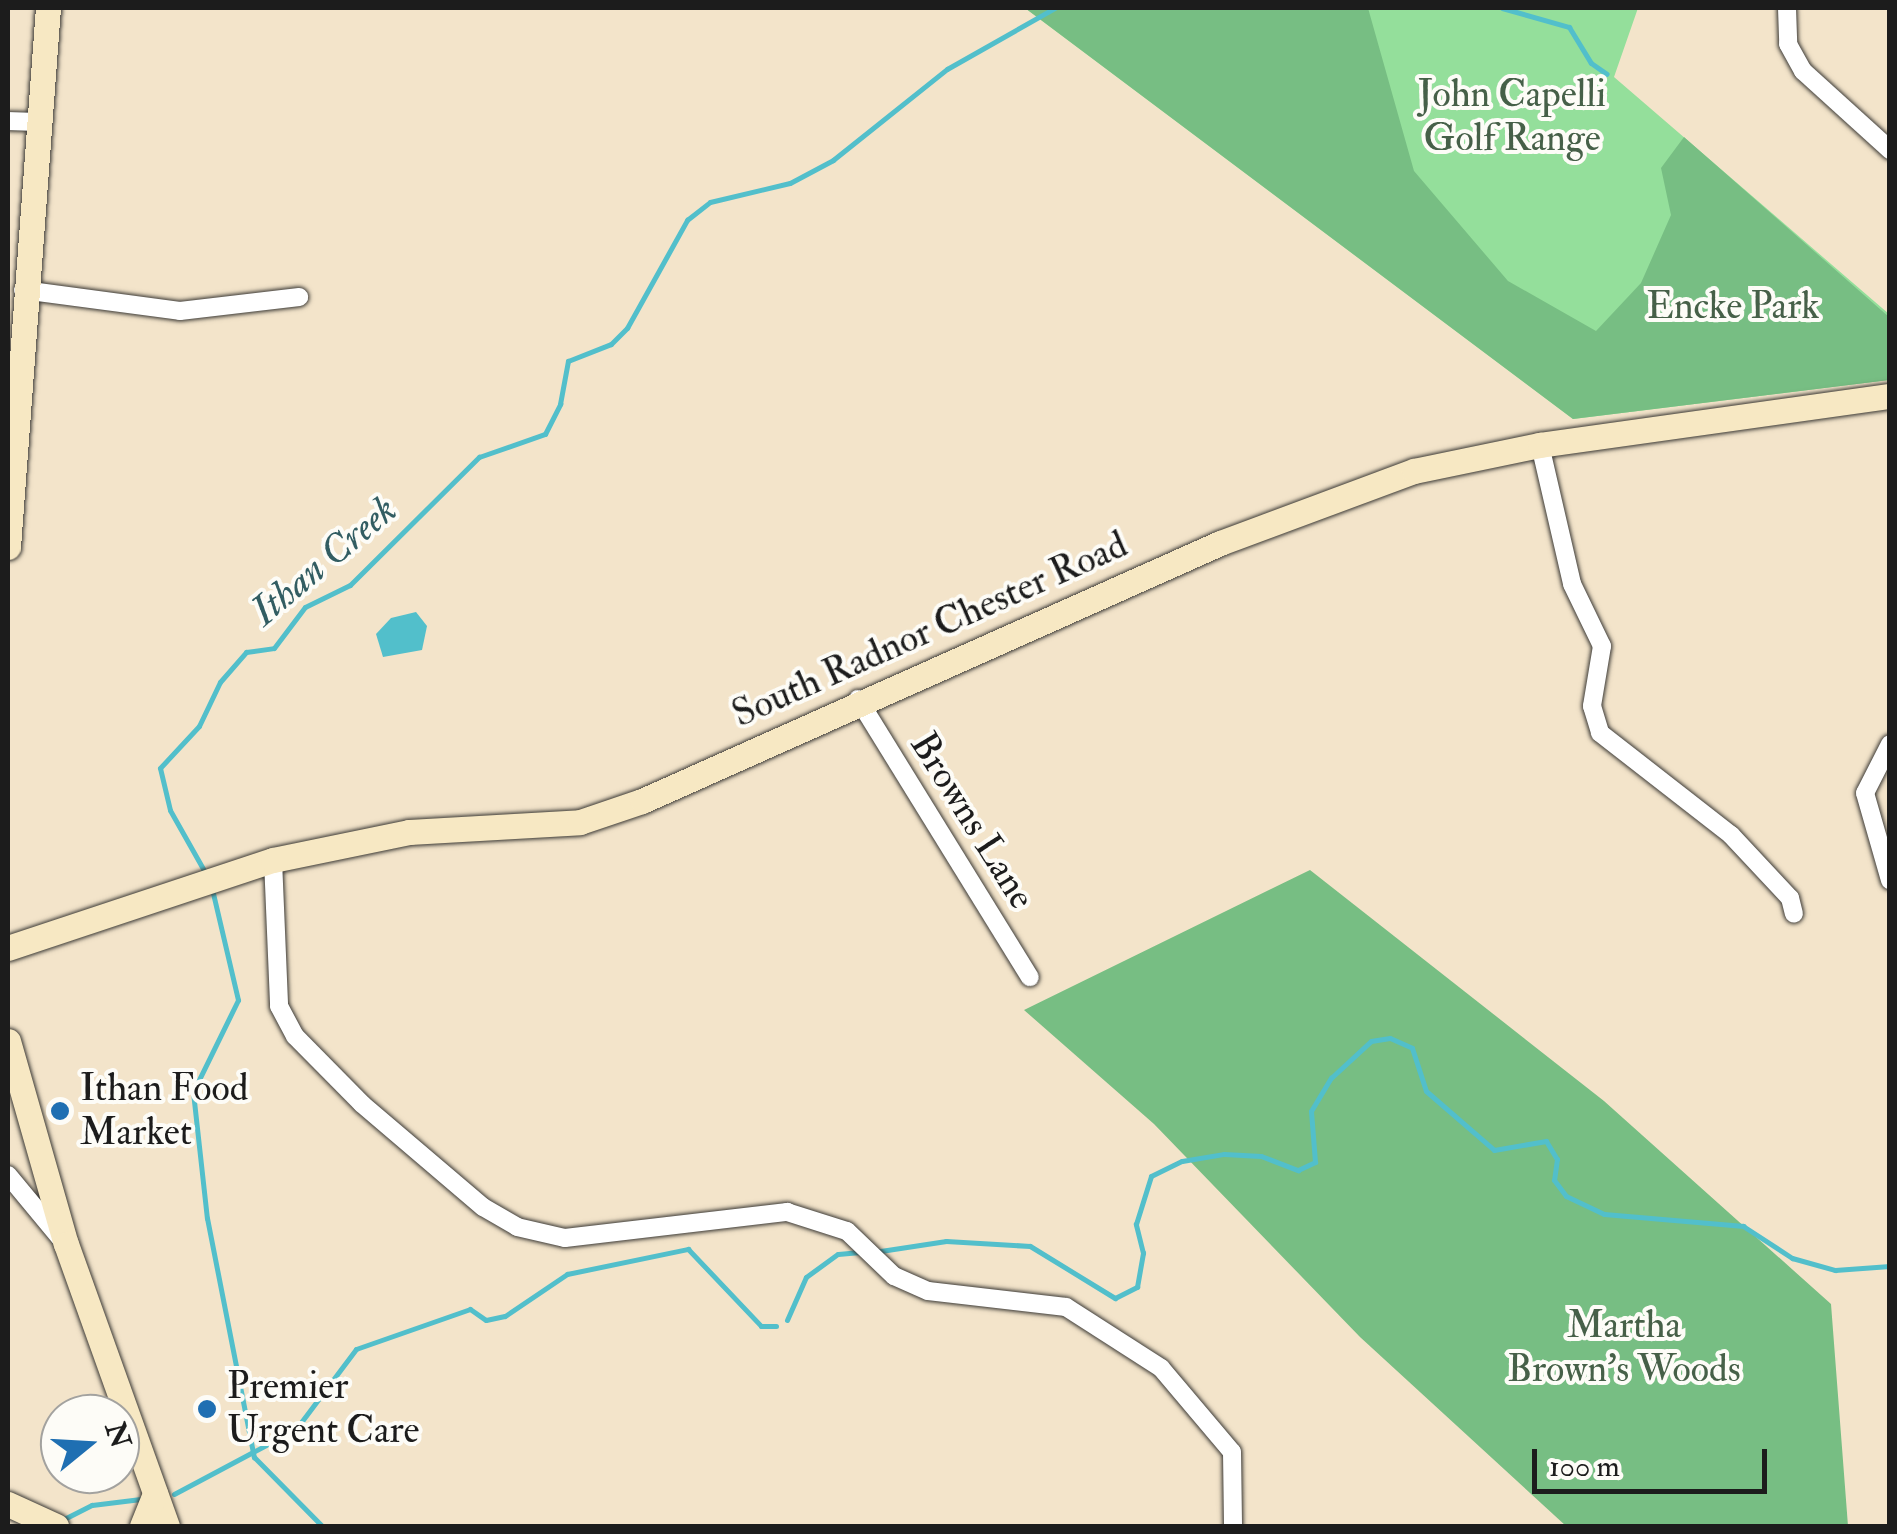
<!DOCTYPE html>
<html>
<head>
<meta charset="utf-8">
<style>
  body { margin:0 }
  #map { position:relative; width:1897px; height:1534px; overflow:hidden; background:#f3e4ca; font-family:"IM FELL Double Pica",serif }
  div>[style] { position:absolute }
  .green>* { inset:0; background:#94df9b }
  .forest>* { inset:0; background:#77be83 }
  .water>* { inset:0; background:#52bfcb }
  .stream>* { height:5px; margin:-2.5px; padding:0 2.5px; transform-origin:2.5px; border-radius:2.5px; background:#52bfcb }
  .roads { filter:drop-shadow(0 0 2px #3c3a36) drop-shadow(0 0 2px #3c3a36) }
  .minor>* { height:18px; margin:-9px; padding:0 9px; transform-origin:9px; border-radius:9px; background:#fff }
  .secondary>* { height:25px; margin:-12.5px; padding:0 12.5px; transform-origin:12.5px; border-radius:12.5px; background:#f7e8c3 }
  .dots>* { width:28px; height:28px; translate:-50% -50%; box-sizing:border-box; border:5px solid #fdfcf7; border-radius:50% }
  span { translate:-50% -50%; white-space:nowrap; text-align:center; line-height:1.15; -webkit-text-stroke:8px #fdfcf7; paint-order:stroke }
  .park-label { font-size:38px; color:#466048 }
  .street-label { font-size:38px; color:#1c1c1c }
  .poi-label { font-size:38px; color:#1c1c1c }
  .left { translate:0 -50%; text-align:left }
  .water-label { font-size:40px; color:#325d62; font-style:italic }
  .frame { position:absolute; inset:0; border:10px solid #1c1c1c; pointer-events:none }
  .north { position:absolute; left:40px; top:1394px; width:100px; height:100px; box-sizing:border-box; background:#fdfcf7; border:2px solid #a3a29f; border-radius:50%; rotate:72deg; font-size:28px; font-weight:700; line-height:40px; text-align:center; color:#1c1c1c }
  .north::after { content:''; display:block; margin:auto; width:35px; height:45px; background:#1f6fb2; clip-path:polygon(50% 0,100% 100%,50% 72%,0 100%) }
  .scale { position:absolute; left:1532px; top:1449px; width:235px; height:45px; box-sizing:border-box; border:5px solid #1c1c1c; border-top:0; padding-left:12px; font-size:30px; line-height:35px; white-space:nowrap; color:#1c1c1c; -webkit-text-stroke:8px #fdfcf7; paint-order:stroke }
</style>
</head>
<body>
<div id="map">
  <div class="green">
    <div style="clip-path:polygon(1025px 8px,1638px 8px,1614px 77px,1889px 314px,1889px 380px,1573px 419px)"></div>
  </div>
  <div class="forest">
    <div style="clip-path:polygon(1025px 8px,1368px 8px,1414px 171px,1508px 281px,1596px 331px,1641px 283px,1671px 215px,1661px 168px,1684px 137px,1889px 317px,1889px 380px,1573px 419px)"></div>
    <div style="clip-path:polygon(1310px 870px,1604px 1101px,1831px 1304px,1848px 1526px,1566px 1526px,1360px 1337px,1154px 1124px,1024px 1010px)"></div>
  </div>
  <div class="water">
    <div style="clip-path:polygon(416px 612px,427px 626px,422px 650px,383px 657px,376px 634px,391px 618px)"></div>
  </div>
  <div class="stream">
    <div style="left:1502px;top:8px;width:70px;rotate:15.8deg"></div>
    <div style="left:1569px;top:27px;width:42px;rotate:58.6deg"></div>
    <div style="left:1591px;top:63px;width:19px;rotate:35deg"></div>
    <div style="left:206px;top:874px;width:73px;rotate:-119.4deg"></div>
    <div style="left:170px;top:810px;width:43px;rotate:-103.4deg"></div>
    <div style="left:160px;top:768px;width:57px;rotate:-47.1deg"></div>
    <div style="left:199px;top:726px;width:49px;rotate:-64.5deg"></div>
    <div style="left:220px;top:682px;width:40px;rotate:-49deg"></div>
    <div style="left:246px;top:652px;width:28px;rotate:-8deg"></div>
    <div style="left:274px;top:648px;width:51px;rotate:-52.9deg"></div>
    <div style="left:305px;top:607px;width:50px;rotate:-26.1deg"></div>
    <div style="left:350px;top:585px;width:182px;rotate:-44.8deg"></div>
    <div style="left:479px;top:457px;width:70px;rotate:-19.2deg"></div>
    <div style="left:545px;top:434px;width:34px;rotate:-63deg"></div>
    <div style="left:560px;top:404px;width:44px;rotate:-79.5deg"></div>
    <div style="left:568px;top:361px;width:46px;rotate:-21.6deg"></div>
    <div style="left:611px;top:344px;width:23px;rotate:-45deg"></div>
    <div style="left:627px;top:328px;width:124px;rotate:-60.9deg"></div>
    <div style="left:687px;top:220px;width:29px;rotate:-38deg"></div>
    <div style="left:710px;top:202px;width:82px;rotate:-13.4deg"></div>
    <div style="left:790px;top:183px;width:49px;rotate:-28.1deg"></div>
    <div style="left:833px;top:160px;width:146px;rotate:-38.6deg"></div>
    <div style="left:947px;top:69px;width:124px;rotate:-29.5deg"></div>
    <div style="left:212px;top:889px;width:114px;rotate:76.8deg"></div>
    <div style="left:238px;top:1000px;width:102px;rotate:116.1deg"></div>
    <div style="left:193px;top:1092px;width:127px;rotate:83.7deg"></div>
    <div style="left:207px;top:1218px;width:244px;rotate:78.9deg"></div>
    <div style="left:874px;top:1252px;width:73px;rotate:-8.7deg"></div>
    <div style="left:946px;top:1241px;width:84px;rotate:3.4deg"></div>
    <div style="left:1030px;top:1246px;width:100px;rotate:31.5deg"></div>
    <div style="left:1115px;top:1298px;width:25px;rotate:-27deg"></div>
    <div style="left:1137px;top:1287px;width:35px;rotate:-80deg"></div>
    <div style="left:1143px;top:1253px;width:30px;rotate:-104deg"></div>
    <div style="left:1136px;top:1224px;width:50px;rotate:-72.6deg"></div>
    <div style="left:1151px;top:1176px;width:34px;rotate:-26deg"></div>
    <div style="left:1182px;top:1161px;width:43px;rotate:-9.5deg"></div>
    <div style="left:1224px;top:1154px;width:37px;rotate:3deg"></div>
    <div style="left:1261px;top:1156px;width:40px;rotate:21deg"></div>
    <div style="left:1298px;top:1170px;width:19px;rotate:-25deg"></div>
    <div style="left:1315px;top:1162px;width:51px;rotate:-94.5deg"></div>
    <div style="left:1311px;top:1111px;width:39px;rotate:-59deg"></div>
    <div style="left:1331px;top:1078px;width:54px;rotate:-42.8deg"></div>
    <div style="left:1371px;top:1041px;width:19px;rotate:-9deg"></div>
    <div style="left:1390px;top:1038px;width:24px;rotate:24deg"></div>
    <div style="left:1412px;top:1048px;width:45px;rotate:72deg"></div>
    <div style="left:1426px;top:1091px;width:90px;rotate:40.9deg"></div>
    <div style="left:1494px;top:1150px;width:53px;rotate:-9.8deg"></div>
    <div style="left:1546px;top:1141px;width:21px;rotate:59deg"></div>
    <div style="left:1557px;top:1159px;width:21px;rotate:98deg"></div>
    <div style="left:1554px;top:1180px;width:20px;rotate:53deg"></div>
    <div style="left:1566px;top:1196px;width:42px;rotate:25.3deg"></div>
    <div style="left:1604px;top:1214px;width:140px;rotate:4.9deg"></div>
    <div style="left:1743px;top:1226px;width:59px;rotate:33.1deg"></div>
    <div style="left:1792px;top:1258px;width:45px;rotate:15.6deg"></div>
    <div style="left:1835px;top:1270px;width:55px;rotate:-4.2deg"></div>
    <div style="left:787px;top:1320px;width:47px;rotate:-66.2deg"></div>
    <div style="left:806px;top:1277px;width:39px;rotate:-36deg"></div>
    <div style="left:838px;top:1254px;width:25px;rotate:-5deg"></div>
    <div style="left:254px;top:1457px;width:97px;rotate:45.4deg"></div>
    <div style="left:174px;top:1494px;width:138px;rotate:-28deg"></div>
    <div style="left:296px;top:1429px;width:100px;rotate:-53.1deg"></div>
    <div style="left:356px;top:1349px;width:121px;rotate:-19.3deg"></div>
    <div style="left:470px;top:1309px;width:19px;rotate:35deg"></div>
    <div style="left:486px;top:1320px;width:19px;rotate:-12deg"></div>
    <div style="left:505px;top:1316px;width:75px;rotate:-34.1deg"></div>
    <div style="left:567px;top:1274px;width:124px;rotate:-11.7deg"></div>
    <div style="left:688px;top:1249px;width:106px;rotate:46.5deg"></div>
    <div style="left:761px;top:1326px;width:15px"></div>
    <div style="left:64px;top:1519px;width:31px;rotate:-27deg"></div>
    <div style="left:92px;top:1505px;width:49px;rotate:-7deg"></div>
  </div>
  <div class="roads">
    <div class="minor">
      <div style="left:1787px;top:8px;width:36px;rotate:88deg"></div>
      <div style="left:1788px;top:44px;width:31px;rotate:61deg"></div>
      <div style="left:1803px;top:71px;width:118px;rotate:42.2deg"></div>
      <div style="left:8px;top:121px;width:29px;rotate:2deg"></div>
      <div style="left:23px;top:290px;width:158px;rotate:7.6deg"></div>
      <div style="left:180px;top:311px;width:120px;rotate:-6.7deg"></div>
      <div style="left:1540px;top:445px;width:143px;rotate:77deg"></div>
      <div style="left:1572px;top:584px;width:69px;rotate:64.2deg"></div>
      <div style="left:1602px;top:646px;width:61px;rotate:99.5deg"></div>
      <div style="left:1592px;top:706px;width:28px;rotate:73deg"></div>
      <div style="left:1600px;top:733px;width:166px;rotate:37.9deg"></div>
      <div style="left:1731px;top:835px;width:86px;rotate:46.9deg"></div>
      <div style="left:1790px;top:898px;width:16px;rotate:76deg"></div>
      <div style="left:858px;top:699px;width:327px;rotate:58.3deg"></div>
      <div style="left:1890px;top:744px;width:55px;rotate:117deg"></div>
      <div style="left:1865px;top:793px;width:91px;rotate:74deg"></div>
      <div style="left:273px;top:860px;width:146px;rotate:87.6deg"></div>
      <div style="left:279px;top:1006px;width:34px;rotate:62deg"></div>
      <div style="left:295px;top:1036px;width:95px;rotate:45.4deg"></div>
      <div style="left:362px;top:1104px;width:159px;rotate:40.4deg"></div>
      <div style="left:483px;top:1207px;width:39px;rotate:30deg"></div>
      <div style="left:517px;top:1227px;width:49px;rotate:12.9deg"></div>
      <div style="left:565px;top:1238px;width:224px;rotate:-6.7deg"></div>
      <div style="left:787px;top:1212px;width:63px;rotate:17.6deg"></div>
      <div style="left:847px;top:1231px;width:65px;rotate:43.8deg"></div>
      <div style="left:894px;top:1276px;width:37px;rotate:24deg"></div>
      <div style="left:928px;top:1291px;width:139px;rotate:6.6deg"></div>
      <div style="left:1066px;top:1307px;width:113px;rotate:32.7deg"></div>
      <div style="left:1161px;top:1368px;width:110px;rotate:49.8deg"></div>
      <div style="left:1232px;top:1452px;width:74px;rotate:89.2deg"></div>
      <div style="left:8px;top:1175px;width:85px;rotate:50.3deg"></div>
    </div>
    <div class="secondary">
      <div style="left:8px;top:547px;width:540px;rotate:-85.76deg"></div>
      <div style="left:8px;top:948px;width:279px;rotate:-18.4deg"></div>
      <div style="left:273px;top:860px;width:139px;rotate:-11.6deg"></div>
      <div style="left:409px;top:832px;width:171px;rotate:-3.3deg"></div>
      <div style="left:580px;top:822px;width:65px;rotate:-18.7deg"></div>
      <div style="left:642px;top:801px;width:633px;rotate:-24.05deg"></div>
      <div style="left:1220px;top:543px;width:207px;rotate:-20.4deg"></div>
      <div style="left:1414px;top:471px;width:129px;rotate:-11.7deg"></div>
      <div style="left:1540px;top:445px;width:353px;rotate:-8deg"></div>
      <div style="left:8px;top:1041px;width:211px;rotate:74.1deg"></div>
      <div style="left:66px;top:1244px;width:300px;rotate:70.3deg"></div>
      <div style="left:8px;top:1504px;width:53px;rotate:24.6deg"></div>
      <div style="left:142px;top:1526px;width:35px;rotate:-68deg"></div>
    </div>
  </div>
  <div class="dots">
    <div style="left:60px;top:1111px;background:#1f6fb2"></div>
    <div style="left:207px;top:1409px;background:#1f6fb2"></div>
  </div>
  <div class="park-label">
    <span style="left:1512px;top:117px">John Capelli<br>Golf Range</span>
    <span style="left:1733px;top:307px">Encke Park</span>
    <span style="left:1624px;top:1348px">Martha<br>Brown's Woods</span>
  </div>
  <div class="street-label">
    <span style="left:930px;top:630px;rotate:-24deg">South Radnor Chester Road</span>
    <span style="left:972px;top:821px;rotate:58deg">Browns Lane</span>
  </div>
  <div class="poi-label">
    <span class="left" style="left:80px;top:1111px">Ithan Food<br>Market</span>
    <span class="left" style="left:227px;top:1409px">Premier<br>Urgent Care</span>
  </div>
  <div class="water-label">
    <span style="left:324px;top:561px;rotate:-40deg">Ithan Creek</span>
  </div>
  <div class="frame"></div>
  <div class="north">N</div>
  <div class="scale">100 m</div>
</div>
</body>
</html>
